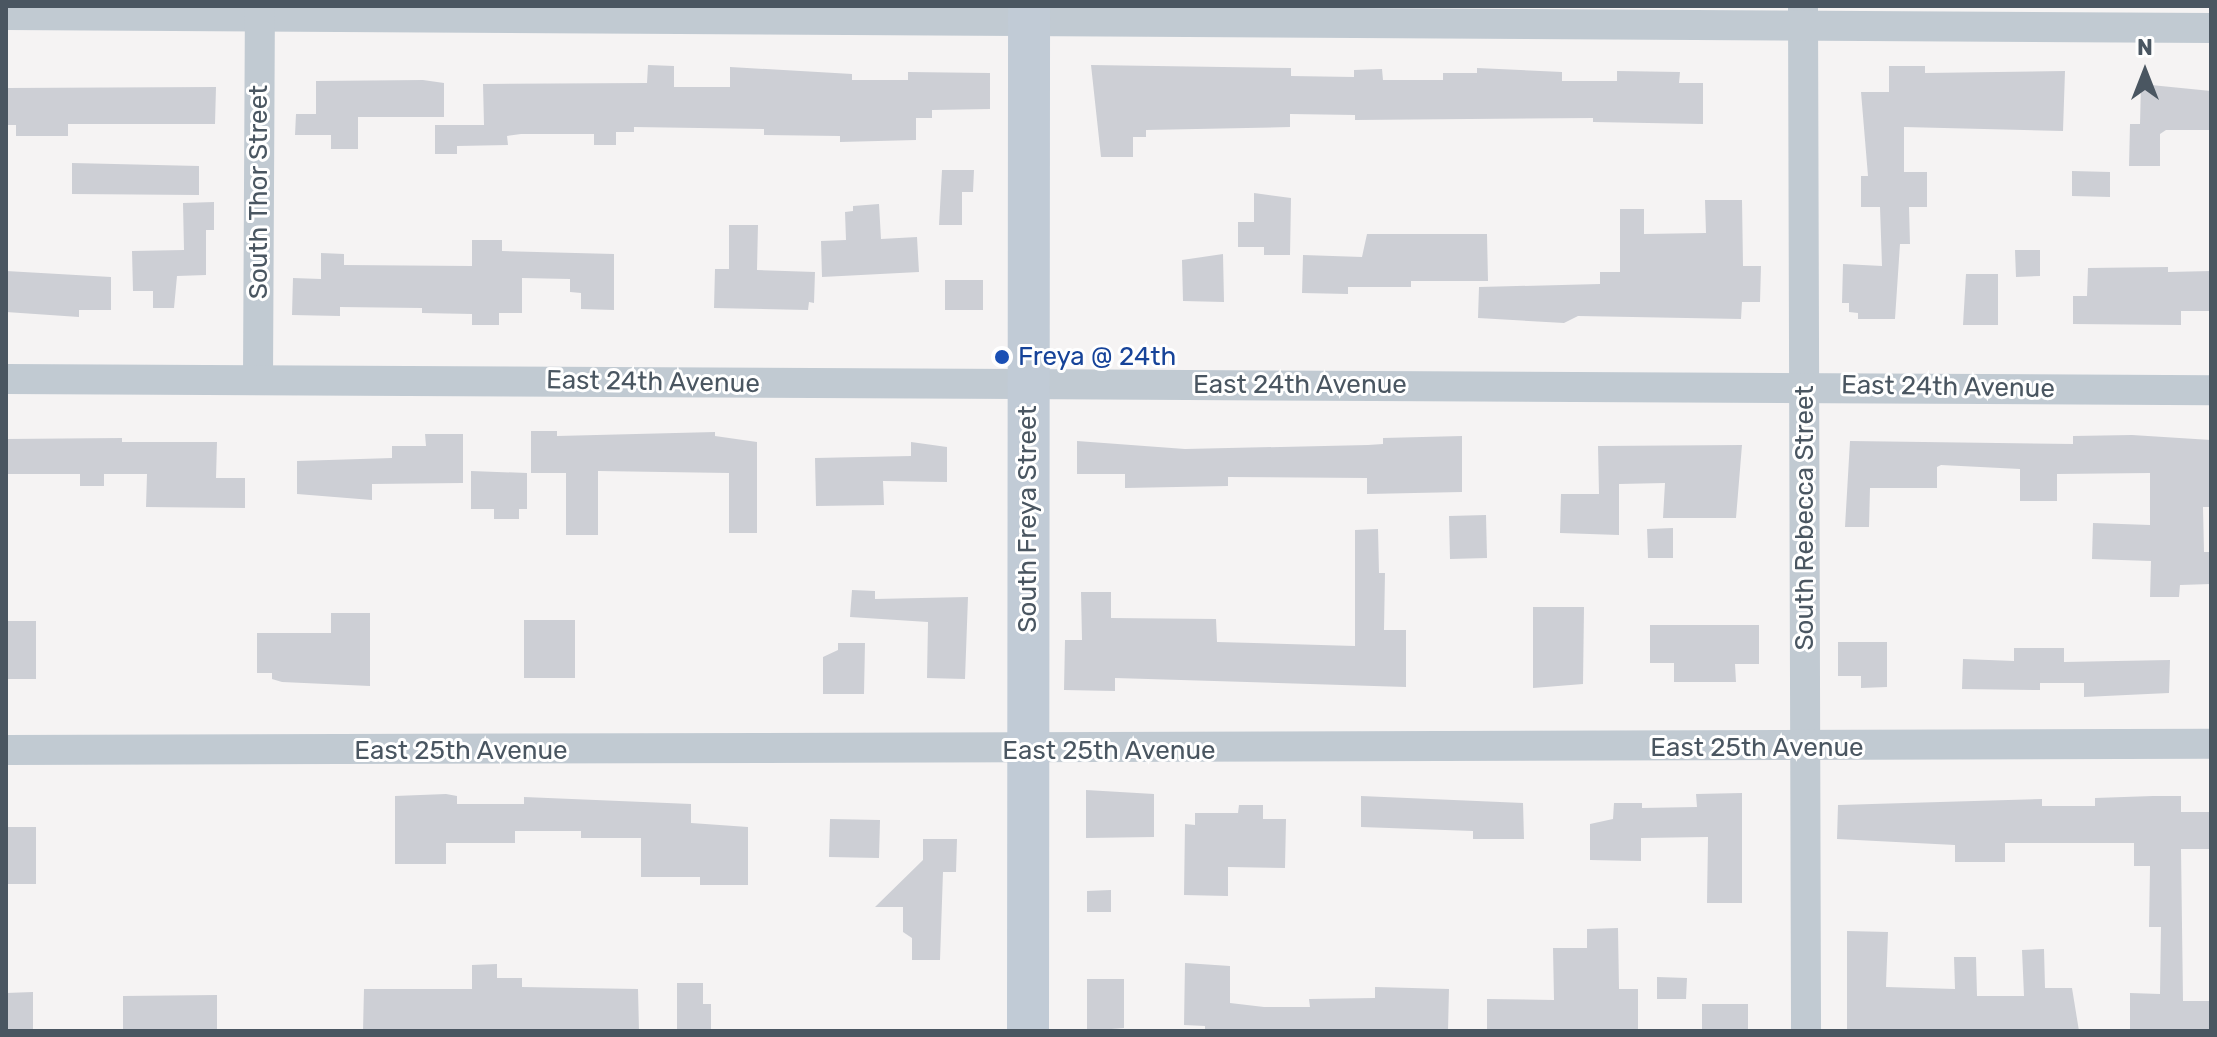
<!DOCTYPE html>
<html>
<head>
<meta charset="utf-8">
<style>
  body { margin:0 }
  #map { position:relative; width:2217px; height:1037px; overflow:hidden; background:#f5f3f3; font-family:Rubik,sans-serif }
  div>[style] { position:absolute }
  .building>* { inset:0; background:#cdcfd5 }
  .street>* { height:30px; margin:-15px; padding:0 15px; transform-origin:15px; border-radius:15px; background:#c1cad2 }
  .secondary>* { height:42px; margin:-21px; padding:0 21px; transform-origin:21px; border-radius:21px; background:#c1cbd6 }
  .dots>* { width:22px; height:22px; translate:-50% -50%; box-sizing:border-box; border:4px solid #fff; border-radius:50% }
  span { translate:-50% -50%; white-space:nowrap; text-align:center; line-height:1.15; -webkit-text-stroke:6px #fff; paint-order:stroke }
  .street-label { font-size:26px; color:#4a5661 }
  .transit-label { font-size:26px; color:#164399 }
  .left { translate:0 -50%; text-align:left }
  .frame { position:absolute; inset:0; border:8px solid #4a5661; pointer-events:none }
  .north { position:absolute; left:2105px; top:32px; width:80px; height:80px; -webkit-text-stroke:6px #fff; paint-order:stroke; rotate:0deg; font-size:22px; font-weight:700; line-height:32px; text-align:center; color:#4a5661 }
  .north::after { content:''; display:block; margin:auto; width:28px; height:36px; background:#4a5661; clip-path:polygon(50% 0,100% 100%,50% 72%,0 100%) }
</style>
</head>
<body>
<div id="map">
  <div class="building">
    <div style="clip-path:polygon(648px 65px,674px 66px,674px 87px,730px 87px,730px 67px,852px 74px,852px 80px,908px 80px,908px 72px,990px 73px,990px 109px,932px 110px,932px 118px,916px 118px,916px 140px,840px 142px,840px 136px,764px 135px,764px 129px,634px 127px,634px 132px,616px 132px,616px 145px,594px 145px,594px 134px,521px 134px,507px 136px,508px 145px,457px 146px,457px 154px,435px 154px,435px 125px,484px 125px,483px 84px,647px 83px)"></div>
    <div style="clip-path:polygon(1091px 65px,1291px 68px,1291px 76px,1354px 77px,1354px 70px,1382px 69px,1383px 80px,1443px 80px,1443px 73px,1477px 73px,1477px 68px,1562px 72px,1562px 81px,1617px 81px,1617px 71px,1680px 72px,1679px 83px,1703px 83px,1703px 124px,1593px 122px,1593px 118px,1355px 120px,1355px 115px,1290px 114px,1290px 127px,1146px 130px,1146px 137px,1133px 137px,1133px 157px,1101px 157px)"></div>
    <div style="clip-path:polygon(1889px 66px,1925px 66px,1925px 73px,2065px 71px,2063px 131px,1904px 127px,1904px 172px,1927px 172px,1927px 207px,1909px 207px,1910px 244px,1900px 244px,1895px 319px,1858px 319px,1858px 313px,1849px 312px,1849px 303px,1842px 303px,1843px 264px,1882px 266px,1880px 207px,1861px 207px,1861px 176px,1868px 176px,1861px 92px,1889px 92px)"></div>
    <div style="clip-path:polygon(423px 80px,444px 83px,444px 117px,358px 117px,358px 149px,331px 149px,331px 135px,295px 135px,296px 114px,316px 114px,316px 81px)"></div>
    <div style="clip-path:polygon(2141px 84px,2211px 91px,2211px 130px,2166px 130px,2160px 134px,2160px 166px,2129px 166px,2130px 124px,2140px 124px)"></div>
    <div style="clip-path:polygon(216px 87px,215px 124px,68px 124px,68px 136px,16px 136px,16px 125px,6px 125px,6px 88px)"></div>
    <div style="clip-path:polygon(72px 163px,199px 166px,199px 195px,72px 194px)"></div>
    <div style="clip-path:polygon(942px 170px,974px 170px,973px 192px,962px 192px,962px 225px,939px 225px)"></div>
    <div style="clip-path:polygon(2072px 171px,2110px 172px,2110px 197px,2072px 196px)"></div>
    <div style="clip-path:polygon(1254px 193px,1291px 198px,1290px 255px,1264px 255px,1264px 247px,1238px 247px,1238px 222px,1254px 222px)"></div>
    <div style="clip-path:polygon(1705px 200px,1742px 200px,1743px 266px,1761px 266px,1760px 302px,1742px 302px,1741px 319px,1578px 316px,1564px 323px,1478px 318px,1479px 287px,1600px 284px,1600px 272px,1620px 272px,1620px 209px,1644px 209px,1644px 234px,1706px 233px)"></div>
    <div style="clip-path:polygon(214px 202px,214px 230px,206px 230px,206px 275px,177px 276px,174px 308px,153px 308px,153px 291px,133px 291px,132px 251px,184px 250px,183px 203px)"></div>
    <div style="clip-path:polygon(879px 204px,881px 239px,917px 237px,919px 272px,822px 277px,821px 241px,846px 240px,845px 212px,853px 211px,853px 206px)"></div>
    <div style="clip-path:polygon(729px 225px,758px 225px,757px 270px,815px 272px,814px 303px,809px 302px,808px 310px,714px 308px,715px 269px,729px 269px)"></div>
    <div style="clip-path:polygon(1367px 234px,1487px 234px,1488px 281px,1411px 281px,1411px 287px,1348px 287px,1348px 294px,1302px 293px,1303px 255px,1362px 257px)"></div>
    <div style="clip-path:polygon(472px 240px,502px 240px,502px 251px,614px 254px,614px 310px,581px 309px,581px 293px,570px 292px,570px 279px,522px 278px,522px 313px,499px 313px,499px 325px,472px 325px,472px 314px,422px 313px,422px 308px,340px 307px,340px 316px,292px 315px,293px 278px,321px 279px,321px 253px,344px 254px,344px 265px,472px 266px)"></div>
    <div style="clip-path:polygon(2015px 250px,2040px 250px,2040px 276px,2016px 277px)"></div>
    <div style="clip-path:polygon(1223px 254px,1224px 302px,1183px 301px,1182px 260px)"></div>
    <div style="clip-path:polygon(2168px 267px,2168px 272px,2211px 271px,2211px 311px,2181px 311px,2181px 325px,2073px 324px,2073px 296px,2087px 296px,2088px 268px)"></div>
    <div style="clip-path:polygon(6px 271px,111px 277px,111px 310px,79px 310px,79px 317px,6px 312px)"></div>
    <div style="clip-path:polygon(1966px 274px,1998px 274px,1998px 325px,1963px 325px)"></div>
    <div style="clip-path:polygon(945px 280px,983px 280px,983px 310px,945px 310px)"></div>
    <div style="clip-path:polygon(531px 431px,557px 431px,557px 436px,715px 432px,715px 436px,757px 442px,757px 533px,729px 533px,729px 473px,598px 471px,598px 535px,566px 535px,566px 473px,531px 473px)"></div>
    <div style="clip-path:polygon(425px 434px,463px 434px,463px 483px,372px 484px,372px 500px,297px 494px,297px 461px,392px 458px,392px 446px,426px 446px)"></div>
    <div style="clip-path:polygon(2132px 435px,2211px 440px,2211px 507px,2203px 507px,2204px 552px,2211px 552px,2211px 584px,2180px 585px,2179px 597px,2150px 597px,2151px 561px,2092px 559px,2093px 523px,2150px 525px,2150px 473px,2057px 474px,2057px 501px,2020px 501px,2020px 469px,1941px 465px,1937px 467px,1937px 488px,1870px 488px,1869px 527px,1845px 527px,1850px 441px,2073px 444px,2073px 436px)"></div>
    <div style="clip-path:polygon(1462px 436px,1462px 492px,1367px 494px,1367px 478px,1228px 477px,1228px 486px,1125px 488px,1125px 474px,1077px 474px,1077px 441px,1185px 449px,1368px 445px,1383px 444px,1383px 438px)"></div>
    <div style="clip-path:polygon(122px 438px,122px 442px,217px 442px,216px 478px,245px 478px,245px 508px,146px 507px,147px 474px,104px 474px,104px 486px,80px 486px,80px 474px,6px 474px,6px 439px)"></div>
    <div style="clip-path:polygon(911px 442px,947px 447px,947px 482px,883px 481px,884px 505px,816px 506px,815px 458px,911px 456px)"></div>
    <div style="clip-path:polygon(1742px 445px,1736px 518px,1663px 518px,1665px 483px,1619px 484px,1619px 535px,1560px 533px,1561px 494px,1599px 494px,1598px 446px)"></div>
    <div style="clip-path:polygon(471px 471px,527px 473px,527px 509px,519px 509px,519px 519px,494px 519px,494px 509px,471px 509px)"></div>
    <div style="clip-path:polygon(1486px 515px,1487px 558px,1450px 559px,1449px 516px)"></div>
    <div style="clip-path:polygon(1673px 528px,1673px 558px,1648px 558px,1647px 529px)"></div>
    <div style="clip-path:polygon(1378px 529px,1379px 573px,1385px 573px,1384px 630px,1406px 630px,1406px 687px,1115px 678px,1115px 691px,1064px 690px,1065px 640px,1082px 640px,1081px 592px,1111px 592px,1111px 618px,1216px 619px,1217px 642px,1355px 646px,1355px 530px)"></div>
    <div style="clip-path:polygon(852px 590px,875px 591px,875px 599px,968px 597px,965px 679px,927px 678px,928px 622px,850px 617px)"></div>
    <div style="clip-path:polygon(1533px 607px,1584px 607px,1583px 684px,1533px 688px)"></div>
    <div style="clip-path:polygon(331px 613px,370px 613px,370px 686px,282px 682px,272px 679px,272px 673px,257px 673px,257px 633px,331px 633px)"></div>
    <div style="clip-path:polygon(524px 620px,575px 620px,575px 678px,524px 678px)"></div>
    <div style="clip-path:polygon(6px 621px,36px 621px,36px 679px,6px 679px)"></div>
    <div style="clip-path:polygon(1650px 625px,1759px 625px,1759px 664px,1735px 664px,1736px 682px,1674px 682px,1674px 663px,1650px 663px)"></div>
    <div style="clip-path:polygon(1838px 642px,1887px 642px,1887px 687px,1861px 688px,1861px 676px,1838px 676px)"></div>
    <div style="clip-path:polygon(838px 643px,865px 643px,864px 694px,823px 694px,823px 657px,838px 650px)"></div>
    <div style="clip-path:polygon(2014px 648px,2064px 648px,2064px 662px,2170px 660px,2169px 693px,2084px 697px,2084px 683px,2040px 683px,2040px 690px,1962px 689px,1963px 659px,2014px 661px)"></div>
    <div style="clip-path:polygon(1086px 790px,1154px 794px,1154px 837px,1086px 838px)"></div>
    <div style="clip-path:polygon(1742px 793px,1742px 903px,1707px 903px,1708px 837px,1641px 838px,1641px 861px,1590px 860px,1590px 824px,1613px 819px,1614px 803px,1642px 803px,1642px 808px,1697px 807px,1696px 794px)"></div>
    <div style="clip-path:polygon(446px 794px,457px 796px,457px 804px,524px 804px,524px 797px,691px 804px,691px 823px,748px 827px,748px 885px,700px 885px,700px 877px,641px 877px,641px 838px,581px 838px,581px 831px,515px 831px,515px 843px,446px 843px,446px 864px,395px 864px,395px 796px)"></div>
    <div style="clip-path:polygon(1361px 796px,1523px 803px,1524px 839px,1473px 839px,1473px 831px,1361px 827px)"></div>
    <div style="clip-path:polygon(2153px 796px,2181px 796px,2181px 812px,2211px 812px,2211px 849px,2181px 849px,2183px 1001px,2211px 1001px,2211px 1031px,2130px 1031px,2130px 993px,2160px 994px,2161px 927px,2149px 927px,2150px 866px,2134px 866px,2134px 843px,2005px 843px,2005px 862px,1955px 862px,1955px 845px,1837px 839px,1838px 805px,2042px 799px,2042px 806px,2095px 806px,2095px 798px)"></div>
    <div style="clip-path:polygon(1239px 805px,1263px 805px,1263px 819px,1286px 819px,1285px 868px,1228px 867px,1228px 896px,1184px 895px,1185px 824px,1195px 825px,1195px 813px,1238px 813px)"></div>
    <div style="clip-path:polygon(830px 819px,880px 820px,879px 858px,829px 857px)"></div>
    <div style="clip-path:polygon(6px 827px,36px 827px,36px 884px,6px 884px)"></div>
    <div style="clip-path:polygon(923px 839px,957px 839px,956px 872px,943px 872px,940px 960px,912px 960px,912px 938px,903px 932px,903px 907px,875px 907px,923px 860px)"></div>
    <div style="clip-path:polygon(1111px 890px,1111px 912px,1087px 912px,1087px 891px)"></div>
    <div style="clip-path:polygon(1618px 928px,1619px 989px,1638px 989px,1638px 1031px,1487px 1031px,1487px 999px,1554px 1000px,1553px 948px,1587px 948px,1587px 929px)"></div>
    <div style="clip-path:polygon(1847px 931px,1888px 932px,1886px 987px,1955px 989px,1954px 957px,1976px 957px,1977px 996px,2024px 996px,2022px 950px,2044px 949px,2045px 988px,2072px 988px,2079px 1031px,1847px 1031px)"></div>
    <div style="clip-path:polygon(1185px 963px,1230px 966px,1230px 1003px,1264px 1007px,1310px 1007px,1309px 999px,1375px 998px,1375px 987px,1449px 989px,1448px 1031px,1205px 1031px,1205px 1026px,1184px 1025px)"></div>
    <div style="clip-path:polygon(497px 964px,497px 978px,522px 978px,522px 987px,638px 989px,639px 1031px,363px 1031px,364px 989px,472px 989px,472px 965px)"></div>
    <div style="clip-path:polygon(1657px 977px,1687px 978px,1686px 999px,1657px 999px)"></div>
    <div style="clip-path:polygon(1087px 979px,1124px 979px,1124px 1028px,1087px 1031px)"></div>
    <div style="clip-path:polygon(677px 983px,703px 983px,703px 1004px,711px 1004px,711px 1031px,677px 1031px)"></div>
    <div style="clip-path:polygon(33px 992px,33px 1031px,6px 1031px,6px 993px)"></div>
    <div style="clip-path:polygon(217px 995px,217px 1031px,123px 1031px,123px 996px)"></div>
    <div style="clip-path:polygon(1702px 1004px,1748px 1004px,1748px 1031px,1702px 1031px)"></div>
  </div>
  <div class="street">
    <div style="left:1803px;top:6px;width:1025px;rotate:89.83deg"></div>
    <div style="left:6px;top:15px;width:2205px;rotate:0.34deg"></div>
    <div style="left:258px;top:378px;width:372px;rotate:-89.7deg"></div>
    <div style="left:6px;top:379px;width:2205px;rotate:0.29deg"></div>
    <div style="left:6px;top:750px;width:2205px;rotate:-0.16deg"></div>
  </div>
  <div class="secondary">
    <div style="left:1028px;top:1031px;width:1025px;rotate:-89.94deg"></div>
  </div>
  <div class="dots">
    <div style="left:1002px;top:357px;background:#1a4fb4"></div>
  </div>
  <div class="street-label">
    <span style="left:259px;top:192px;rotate:-90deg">South Thor Street</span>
    <span style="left:653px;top:382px;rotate:1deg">East 24th Avenue</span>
    <span style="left:1300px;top:385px">East 24th Avenue</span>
    <span style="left:1948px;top:387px;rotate:1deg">East 24th Avenue</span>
    <span style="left:1805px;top:518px;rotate:-90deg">South Rebecca Street</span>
    <span style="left:1028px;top:519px;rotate:-90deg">South Freya Street</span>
    <span style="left:1757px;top:748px">East 25th Avenue</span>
    <span style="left:461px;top:751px">East 25th Avenue</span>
    <span style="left:1109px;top:751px">East 25th Avenue</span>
  </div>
  <div class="transit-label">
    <span class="left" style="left:1018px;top:357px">Freya @ 24th</span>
  </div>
  <div class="frame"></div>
  <div class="north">N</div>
</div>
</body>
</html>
